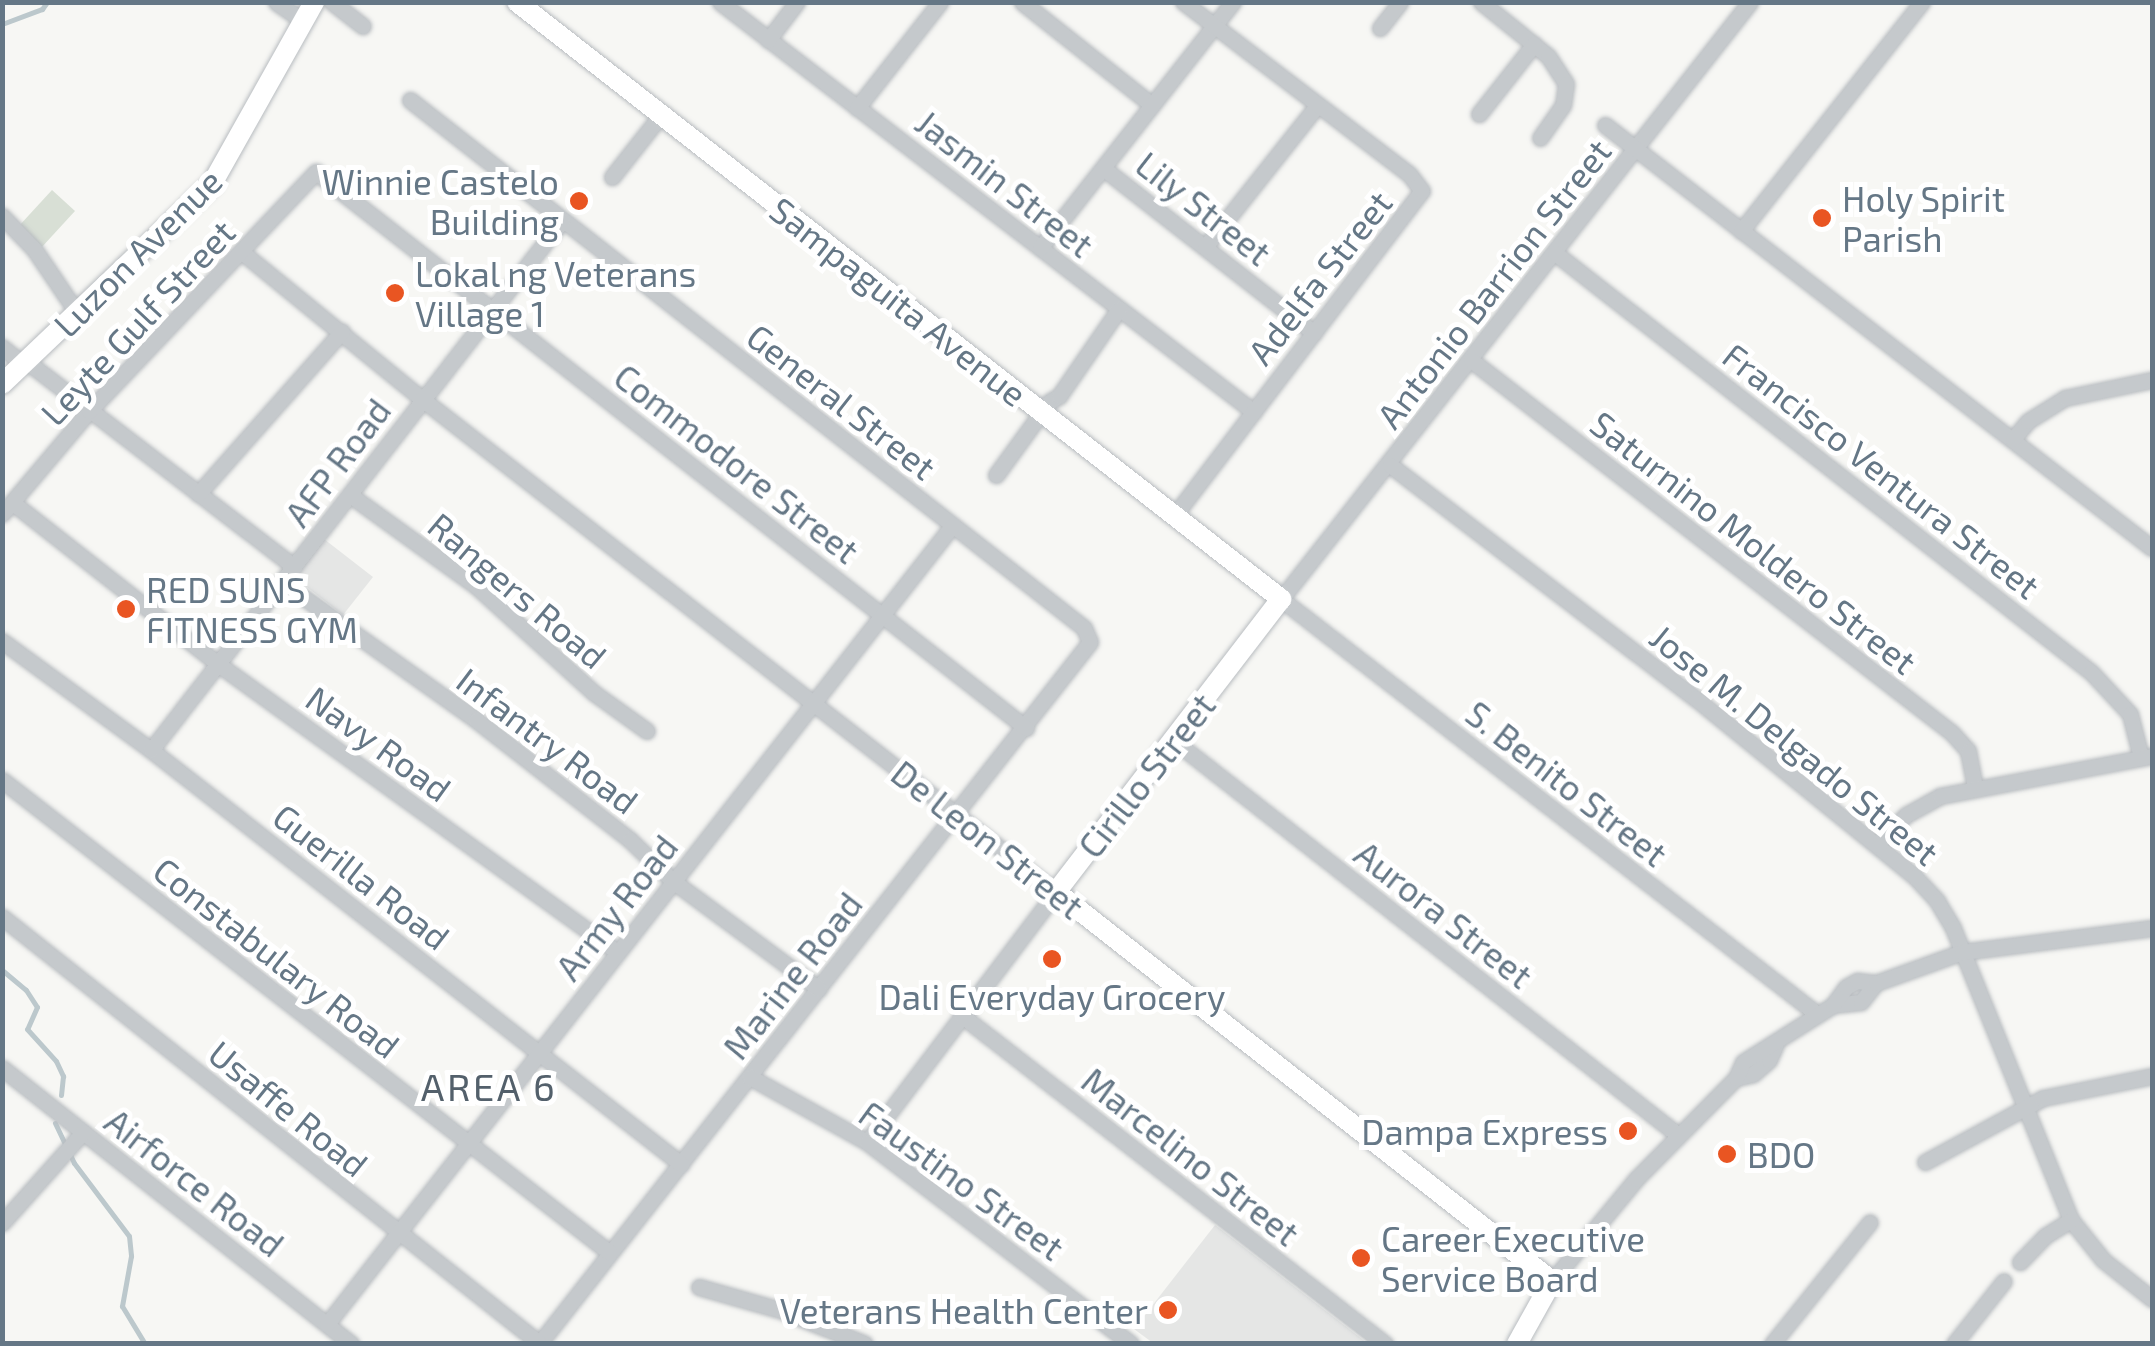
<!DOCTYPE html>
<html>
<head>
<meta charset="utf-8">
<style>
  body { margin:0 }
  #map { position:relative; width:2155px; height:1346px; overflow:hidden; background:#f7f7f4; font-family:"Exo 2",sans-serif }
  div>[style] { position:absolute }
  .built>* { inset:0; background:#e5e6e5 }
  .green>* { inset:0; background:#d8dfd5 }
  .stream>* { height:5px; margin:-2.5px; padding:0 2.5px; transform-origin:2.5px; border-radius:2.5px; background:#bcc8cc }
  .roads { filter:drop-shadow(0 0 2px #b8bcc0) drop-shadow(0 0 2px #b8bcc0) }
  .minor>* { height:15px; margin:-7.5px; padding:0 7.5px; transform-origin:7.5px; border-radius:7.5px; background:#c5c9cc }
  .major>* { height:20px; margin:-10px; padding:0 10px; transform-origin:10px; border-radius:10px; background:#fff }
  .dots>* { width:28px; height:28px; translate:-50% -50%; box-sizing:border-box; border:5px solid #fff; border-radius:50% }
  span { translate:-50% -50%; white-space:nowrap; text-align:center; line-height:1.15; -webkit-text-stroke:10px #fff; paint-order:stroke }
  .poi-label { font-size:35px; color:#657786 }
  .right { translate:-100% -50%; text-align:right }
  .left { translate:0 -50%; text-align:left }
  .street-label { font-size:35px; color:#657786 }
  .neighbourhood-label { font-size:38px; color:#53606b; letter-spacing:2.5px }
  .frame { position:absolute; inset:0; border:5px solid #657786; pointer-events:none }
</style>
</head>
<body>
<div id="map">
  <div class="built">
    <div style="clip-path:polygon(324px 539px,373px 577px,343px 615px,294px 577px)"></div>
    <div style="clip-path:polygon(1215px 1225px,1367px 1343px,1153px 1343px,1134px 1329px)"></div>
  </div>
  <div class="green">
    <div style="clip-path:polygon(52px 190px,75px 211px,41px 248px,18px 227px)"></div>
  </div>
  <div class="stream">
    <div style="left:2px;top:24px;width:43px;rotate:-20.6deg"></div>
    <div style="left:42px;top:9px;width:9px;rotate:-54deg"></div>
    <div style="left:2px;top:970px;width:31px;rotate:40deg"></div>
    <div style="left:26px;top:990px;width:20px;rotate:57deg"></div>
    <div style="left:37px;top:1007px;width:24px;rotate:114deg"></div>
    <div style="left:27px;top:1029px;width:43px;rotate:47.8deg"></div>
    <div style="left:56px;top:1061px;width:17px;rotate:65deg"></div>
    <div style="left:63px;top:1076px;width:19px;rotate:96deg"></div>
    <div style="left:55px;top:1123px;width:44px;rotate:64.6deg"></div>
    <div style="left:74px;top:1163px;width:91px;rotate:53deg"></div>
    <div style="left:129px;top:1236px;width:20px;rotate:84deg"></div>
    <div style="left:131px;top:1256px;width:51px;rotate:100.2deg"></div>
    <div style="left:122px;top:1306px;width:44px;rotate:58.8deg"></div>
  </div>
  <div class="roads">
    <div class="minor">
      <div style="left:276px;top:2px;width:32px;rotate:35deg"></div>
      <div style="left:332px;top:2px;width:39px;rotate:38deg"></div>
      <div style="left:720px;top:2px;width:673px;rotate:37.52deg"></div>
      <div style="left:1022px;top:2px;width:166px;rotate:38.4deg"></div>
      <div style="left:1481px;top:2px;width:86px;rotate:38.9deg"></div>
      <div style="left:1548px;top:56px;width:33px;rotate:57deg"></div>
      <div style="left:1566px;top:84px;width:21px;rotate:98deg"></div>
      <div style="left:1563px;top:105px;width:40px;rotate:124.9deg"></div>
      <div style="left:1750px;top:2px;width:759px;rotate:128.15deg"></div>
      <div style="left:1281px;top:599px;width:678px;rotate:37.75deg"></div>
      <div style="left:1380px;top:28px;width:33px;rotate:-52deg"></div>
      <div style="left:768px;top:40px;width:48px;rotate:-52.7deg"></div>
      <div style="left:410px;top:100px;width:856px;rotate:38.07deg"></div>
      <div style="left:1084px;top:628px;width:15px;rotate:67deg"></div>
      <div style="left:1090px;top:642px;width:892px;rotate:128.13deg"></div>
      <div style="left:857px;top:108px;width:135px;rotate:-51.9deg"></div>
      <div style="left:1479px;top:114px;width:89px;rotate:-51.8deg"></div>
      <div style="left:1605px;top:125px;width:691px;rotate:37.72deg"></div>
      <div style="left:1103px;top:168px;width:268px;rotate:38deg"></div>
      <div style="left:612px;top:177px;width:79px;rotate:-51.7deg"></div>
      <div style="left:2px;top:216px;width:46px;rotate:45.9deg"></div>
      <div style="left:34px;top:249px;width:78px;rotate:55.9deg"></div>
      <div style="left:1741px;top:231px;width:292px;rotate:-51.7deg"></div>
      <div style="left:1205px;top:247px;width:179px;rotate:-51.6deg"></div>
      <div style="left:1040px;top:248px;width:313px;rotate:-51.9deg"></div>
      <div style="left:243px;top:253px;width:231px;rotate:39.2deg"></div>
      <div style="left:422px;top:399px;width:803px;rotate:37.87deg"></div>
      <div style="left:1056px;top:892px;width:313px;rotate:127.1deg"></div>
      <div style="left:1555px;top:253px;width:680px;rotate:38.02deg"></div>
      <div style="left:2091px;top:672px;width:57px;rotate:47.1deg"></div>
      <div style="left:2130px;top:714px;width:44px;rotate:75.7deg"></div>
      <div style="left:2px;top:347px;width:27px;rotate:39deg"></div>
      <div style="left:1471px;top:360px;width:609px;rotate:37.79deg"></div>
      <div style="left:1952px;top:733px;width:24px;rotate:48deg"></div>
      <div style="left:1968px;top:751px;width:37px;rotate:79deg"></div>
      <div style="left:26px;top:361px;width:338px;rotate:37.5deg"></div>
      <div style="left:2013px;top:439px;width:23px;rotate:-50deg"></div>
      <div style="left:2028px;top:421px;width:44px;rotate:-31.9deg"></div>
      <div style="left:2065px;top:398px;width:89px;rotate:-11.7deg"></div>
      <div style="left:1390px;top:465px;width:384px;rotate:37.4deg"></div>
      <div style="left:1695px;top:698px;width:284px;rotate:39.1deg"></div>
      <div style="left:1915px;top:877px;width:33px;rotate:47deg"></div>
      <div style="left:1937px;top:901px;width:31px;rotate:59deg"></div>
      <div style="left:1953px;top:928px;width:315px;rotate:68deg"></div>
      <div style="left:2071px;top:1220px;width:51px;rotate:51.3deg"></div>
      <div style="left:2103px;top:1260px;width:63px;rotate:38.5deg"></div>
      <div style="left:996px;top:475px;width:90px;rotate:-54deg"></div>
      <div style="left:1049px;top:402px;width:12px;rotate:-31deg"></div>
      <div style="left:1059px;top:396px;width:106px;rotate:-55.4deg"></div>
      <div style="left:198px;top:494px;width:217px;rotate:-48.5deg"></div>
      <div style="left:350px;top:495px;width:155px;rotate:35.8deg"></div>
      <div style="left:476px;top:586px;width:159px;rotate:42.2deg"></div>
      <div style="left:594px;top:693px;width:65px;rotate:35.6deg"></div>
      <div style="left:13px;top:503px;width:261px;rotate:38.1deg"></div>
      <div style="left:218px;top:664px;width:493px;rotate:35.8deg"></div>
      <div style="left:2px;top:514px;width:135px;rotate:-49.8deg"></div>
      <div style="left:89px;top:411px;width:330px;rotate:-46.5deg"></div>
      <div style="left:316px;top:172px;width:902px;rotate:38.06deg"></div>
      <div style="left:1174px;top:516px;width:409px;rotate:-52.7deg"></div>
      <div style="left:1422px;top:191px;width:21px;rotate:-127deg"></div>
      <div style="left:1409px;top:174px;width:284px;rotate:-142.7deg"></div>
      <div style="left:282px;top:582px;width:238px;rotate:35.4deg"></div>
      <div style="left:476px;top:720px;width:195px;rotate:37.9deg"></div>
      <div style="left:630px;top:840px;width:61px;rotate:43.7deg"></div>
      <div style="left:674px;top:882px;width:180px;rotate:36.4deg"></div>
      <div style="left:2px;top:641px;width:185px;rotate:36.2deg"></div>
      <div style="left:151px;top:750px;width:673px;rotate:37.99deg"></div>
      <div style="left:1173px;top:740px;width:641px;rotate:38.03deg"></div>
      <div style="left:151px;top:750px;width:670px;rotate:-52.16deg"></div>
      <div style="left:2px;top:780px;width:770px;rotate:37.88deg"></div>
      <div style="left:1876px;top:845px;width:42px;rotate:-45deg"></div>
      <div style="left:1906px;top:815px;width:39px;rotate:-29deg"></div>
      <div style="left:1940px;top:796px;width:216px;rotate:-10.7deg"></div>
      <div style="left:2px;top:917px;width:685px;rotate:38.42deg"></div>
      <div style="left:1833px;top:1005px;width:28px;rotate:-6deg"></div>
      <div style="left:1861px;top:1002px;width:24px;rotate:-52deg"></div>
      <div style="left:961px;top:1015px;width:537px;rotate:37.81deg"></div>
      <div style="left:2px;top:1068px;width:445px;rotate:38.3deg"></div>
      <div style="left:750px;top:1077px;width:134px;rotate:29.1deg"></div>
      <div style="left:867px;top:1142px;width:332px;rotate:37.4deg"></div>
      <div style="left:1736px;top:1078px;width:17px;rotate:-13deg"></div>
      <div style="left:1753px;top:1074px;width:21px;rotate:-41deg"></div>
      <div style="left:1769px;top:1060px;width:17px;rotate:-66deg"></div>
      <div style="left:1925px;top:1162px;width:134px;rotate:-28.5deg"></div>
      <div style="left:2043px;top:1098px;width:111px;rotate:-11.4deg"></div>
      <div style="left:2px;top:1223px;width:122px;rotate:-48.3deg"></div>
      <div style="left:2020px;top:1262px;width:36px;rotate:-46deg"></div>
      <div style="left:2045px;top:1236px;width:31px;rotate:-32deg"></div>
      <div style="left:1552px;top:1281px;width:132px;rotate:-50.5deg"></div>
      <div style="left:1636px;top:1179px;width:142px;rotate:-45.3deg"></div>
      <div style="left:1736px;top:1078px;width:17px;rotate:-66deg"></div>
      <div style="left:1743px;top:1062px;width:107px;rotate:-32.3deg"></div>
      <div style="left:1833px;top:1005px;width:22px;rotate:-54deg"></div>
      <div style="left:1846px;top:987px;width:13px;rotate:-29deg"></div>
      <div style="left:1857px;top:981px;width:19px;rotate:6deg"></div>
      <div style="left:1876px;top:983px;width:91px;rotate:-19.8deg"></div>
      <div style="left:1962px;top:952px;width:192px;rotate:-7.2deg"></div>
      <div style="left:699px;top:1287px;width:87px;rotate:15.9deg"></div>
      <div style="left:783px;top:1311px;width:88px;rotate:21.9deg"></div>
      <div style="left:327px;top:1324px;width:1014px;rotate:-51.93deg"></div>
      <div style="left:1772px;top:1344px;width:156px;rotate:-51.2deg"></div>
      <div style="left:1954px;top:1344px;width:80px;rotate:-51.6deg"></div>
    </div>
    <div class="major">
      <div style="left:517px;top:2px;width:970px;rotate:38deg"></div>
      <div style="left:1281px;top:599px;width:369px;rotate:127.5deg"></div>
      <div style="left:1056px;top:892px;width:630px;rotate:38.11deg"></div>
      <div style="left:1552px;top:1281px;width:72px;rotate:119.1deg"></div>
      <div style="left:2px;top:384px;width:290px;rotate:-43.6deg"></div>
      <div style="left:212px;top:184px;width:209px;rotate:-60.7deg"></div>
    </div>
  </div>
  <div class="dots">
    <div style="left:579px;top:201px;background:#e95522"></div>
    <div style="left:1822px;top:218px;background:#e95522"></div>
    <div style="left:395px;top:293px;background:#e95522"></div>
    <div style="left:126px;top:609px;background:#e95522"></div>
    <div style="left:1052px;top:959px;background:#e95522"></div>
    <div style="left:1628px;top:1131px;background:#e95522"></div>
    <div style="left:1727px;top:1154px;background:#e95522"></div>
    <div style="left:1361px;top:1258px;background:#e95522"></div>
    <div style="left:1168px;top:1310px;background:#e95522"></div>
  </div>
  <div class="poi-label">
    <span class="right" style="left:559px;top:201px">Winnie Castelo<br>Building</span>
    <span class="left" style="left:1842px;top:218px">Holy Spirit<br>Parish</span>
    <span class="left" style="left:415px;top:293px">Lokal ng Veterans<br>Village 1</span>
    <span class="left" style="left:146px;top:609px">RED SUNS<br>FITNESS GYM</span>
    <span style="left:1052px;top:996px">Dali Everyday Grocery</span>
    <span class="right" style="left:1608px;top:1131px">Dampa Express</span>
    <span class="left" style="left:1747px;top:1154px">BDO</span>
    <span class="left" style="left:1381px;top:1258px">Career Executive<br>Service Board</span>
    <span class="right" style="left:1148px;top:1310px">Veterans Health Center</span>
  </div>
  <div class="street-label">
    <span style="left:1005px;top:183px;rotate:38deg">Jasmin Street</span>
    <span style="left:1204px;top:208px;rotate:38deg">Lily Street</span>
    <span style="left:137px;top:252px;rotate:-45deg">Luzon Avenue</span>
    <span style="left:1319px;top:277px;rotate:-52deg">Adelfa Street</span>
    <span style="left:1493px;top:283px;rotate:-52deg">Antonio Barrion Street</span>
    <span style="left:899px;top:301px;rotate:38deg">Sampaguita Avenue</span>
    <span style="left:137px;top:322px;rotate:-47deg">Leyte Gulf Street</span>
    <span style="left:842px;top:401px;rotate:38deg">General Street</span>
    <span style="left:337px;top:462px;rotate:-53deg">AFP Road</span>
    <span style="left:737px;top:463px;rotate:38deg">Commodore Street</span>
    <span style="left:1882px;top:470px;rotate:38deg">Francisco Ventura Street</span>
    <span style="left:1754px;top:542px;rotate:38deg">Saturnino Moldero Street</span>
    <span style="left:518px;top:590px;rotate:40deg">Rangers Road</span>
    <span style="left:548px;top:740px;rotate:37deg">Infantry Road</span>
    <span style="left:379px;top:743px;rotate:36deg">Navy Road</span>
    <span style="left:1795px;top:744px;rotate:39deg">Jose M. Delgado Street</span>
    <span style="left:1146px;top:775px;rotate:-52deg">Cirillo Street</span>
    <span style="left:1567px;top:783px;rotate:38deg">S. Benito Street</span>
    <span style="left:988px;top:839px;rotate:38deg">De Leon Street</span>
    <span style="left:362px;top:876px;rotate:38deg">Guerilla Road</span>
    <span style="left:616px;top:907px;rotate:-52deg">Army Road</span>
    <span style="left:1444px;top:914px;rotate:38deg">Aurora Street</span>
    <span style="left:277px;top:957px;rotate:38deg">Constabulary Road</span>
    <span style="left:792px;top:975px;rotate:-52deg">Marine Road</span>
    <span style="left:289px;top:1108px;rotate:39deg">Usaffe Road</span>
    <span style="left:1191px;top:1156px;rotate:38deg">Marcelino Street</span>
    <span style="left:962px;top:1180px;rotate:36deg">Faustino Street</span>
    <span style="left:195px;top:1182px;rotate:38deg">Airforce Road</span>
  </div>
  <div class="neighbourhood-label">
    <span style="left:489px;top:1087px">AREA 6</span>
  </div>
  <div class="frame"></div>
</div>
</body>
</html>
